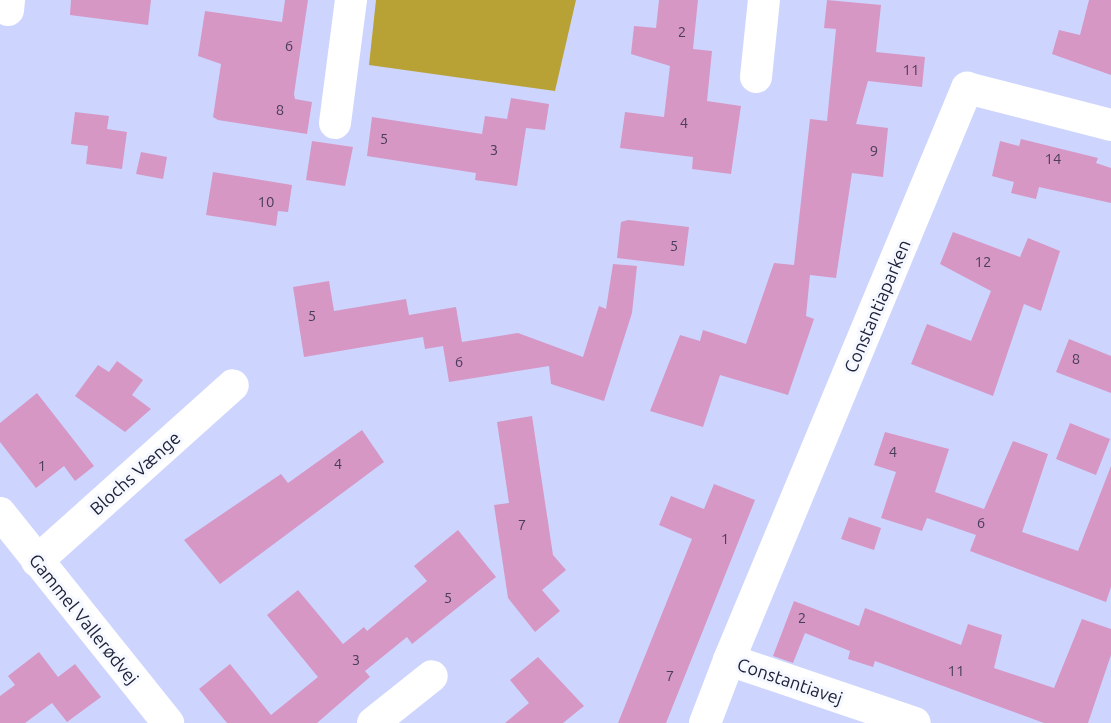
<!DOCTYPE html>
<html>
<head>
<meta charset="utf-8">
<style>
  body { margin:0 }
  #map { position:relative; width:1111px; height:723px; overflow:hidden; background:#cdd5fe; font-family:Ubuntu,sans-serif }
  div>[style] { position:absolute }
  .forest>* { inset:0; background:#b9a235 }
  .building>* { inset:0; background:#d697c5 }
  .minor>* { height:32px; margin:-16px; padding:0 16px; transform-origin:16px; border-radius:16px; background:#fff }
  span { translate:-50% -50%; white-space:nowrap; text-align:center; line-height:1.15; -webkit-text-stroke:6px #f6f8ff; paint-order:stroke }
  .number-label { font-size:15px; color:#4a3d5b }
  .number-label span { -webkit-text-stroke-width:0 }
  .street-label { font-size:18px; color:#1b1f38 }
</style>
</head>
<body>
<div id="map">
  <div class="forest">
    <div style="clip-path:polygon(376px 0,576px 0,555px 91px,369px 65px)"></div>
  </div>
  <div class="building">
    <div style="clip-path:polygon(71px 0,151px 0,148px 25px,70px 15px)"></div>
    <div style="clip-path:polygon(285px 0,308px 0,294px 94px,295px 99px,312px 102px,307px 134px,218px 120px,213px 117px,221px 64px,198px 56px,205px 11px,282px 22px)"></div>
    <div style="clip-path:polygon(659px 0,698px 0,693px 49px,712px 51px,707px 101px,741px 106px,731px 174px,692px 169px,693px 157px,620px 148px,625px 112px,664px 117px,670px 66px,631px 54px,634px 26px,656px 28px)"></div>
    <div style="clip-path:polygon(827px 0,881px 5px,876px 52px,925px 57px,922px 87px,868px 81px,856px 124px,888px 128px,883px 177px,852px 173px,836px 278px,810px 275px,806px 316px,814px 319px,788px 395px,720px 375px,703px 427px,650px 411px,680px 335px,700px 341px,703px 330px,746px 344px,774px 263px,794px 265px,810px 119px,827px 121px,836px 29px,824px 28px)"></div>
    <div style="clip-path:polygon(1089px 0,1111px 0,1111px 75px,1052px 54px,1059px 30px,1080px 35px)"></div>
    <div style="clip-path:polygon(511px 98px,549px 104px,545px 130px,526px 128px,517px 186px,475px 180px,476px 173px,367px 156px,372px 117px,482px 134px,485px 116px,507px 119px)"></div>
    <div style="clip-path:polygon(75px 112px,109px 116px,107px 129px,127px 132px,122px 169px,86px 164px,88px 146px,71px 144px)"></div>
    <div style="clip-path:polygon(1021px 139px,1098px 158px,1096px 163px,1111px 168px,1111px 203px,1039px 187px,1036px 199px,1011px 193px,1014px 182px,992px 176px,1000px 141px,1019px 146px)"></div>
    <div style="clip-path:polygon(312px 141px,353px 147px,345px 186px,306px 180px)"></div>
    <div style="clip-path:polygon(141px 152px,167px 157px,163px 179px,136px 174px)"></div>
    <div style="clip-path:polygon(213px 172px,292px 185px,288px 212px,278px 211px,276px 226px,206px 215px)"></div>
    <div style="clip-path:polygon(628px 220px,689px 227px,684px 266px,617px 258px,621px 222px)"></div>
    <div style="clip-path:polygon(953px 232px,1020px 257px,1028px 238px,1060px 251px,1041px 311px,1024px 304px,993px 396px,911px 364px,927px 324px,971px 341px,991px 291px,940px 264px)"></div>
    <div style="clip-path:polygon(613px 264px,637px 266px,632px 313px,604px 401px,551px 384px,549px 366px,449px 382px,443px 346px,425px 349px,423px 337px,304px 357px,293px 287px,329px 281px,334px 311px,406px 299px,409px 315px,456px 307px,462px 342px,518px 333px,583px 357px,599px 306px,606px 309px)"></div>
    <div style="clip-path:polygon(1069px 339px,1111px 356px,1111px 393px,1056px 372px)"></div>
    <div style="clip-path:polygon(117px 361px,143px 380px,132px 395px,151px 409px,125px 432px,75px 396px,98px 365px,109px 372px)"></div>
    <div style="clip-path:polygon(37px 393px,94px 466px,75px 481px,64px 466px,36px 488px,0 442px,0 423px)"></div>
    <div style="clip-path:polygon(532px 416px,553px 555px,566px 570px,542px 590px,560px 611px,535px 632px,508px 598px,494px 505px,509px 503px,497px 422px)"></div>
    <div style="clip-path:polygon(1070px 423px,1110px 439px,1096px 475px,1056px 459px)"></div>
    <div style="clip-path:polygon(362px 430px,384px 462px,220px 584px,184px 540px,281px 474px,288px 483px)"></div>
    <div style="clip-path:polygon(885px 432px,949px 449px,935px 492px,984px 509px,1013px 441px,1048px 454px,1022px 532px,1078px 551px,1111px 466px,1111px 587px,1106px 602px,970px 551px,976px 535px,927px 518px,922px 531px,881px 518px,896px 472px,874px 465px)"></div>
    <div style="clip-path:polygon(714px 484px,755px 500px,702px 633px,666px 723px,618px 723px,692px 539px,659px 525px,671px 496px,704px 509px)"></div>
    <div style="clip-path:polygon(849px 517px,881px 528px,874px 550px,841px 539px)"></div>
    <div style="clip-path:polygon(458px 530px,496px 577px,412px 644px,407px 637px,365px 671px,370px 677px,317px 723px,227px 723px,199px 689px,230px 664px,271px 715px,318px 677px,267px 615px,298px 590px,343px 644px,364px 627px,367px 631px,427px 581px,414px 566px)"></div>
    <div style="clip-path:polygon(794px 601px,859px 626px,865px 608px,961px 645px,968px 624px,1002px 635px,994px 668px,1054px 688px,1082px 619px,1111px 629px,1111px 655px,1088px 723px,1044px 723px,875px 661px,873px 667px,848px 659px,850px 651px,805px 633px,793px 663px,773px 656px)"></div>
    <div style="clip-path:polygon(39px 652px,58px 677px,75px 664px,101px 697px,67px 722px,52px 703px,25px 723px,0 723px,0 696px,15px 685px,8px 676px)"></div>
    <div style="clip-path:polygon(538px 657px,584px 706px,563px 723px,505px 723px,529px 703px,510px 680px)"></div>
  </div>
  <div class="minor">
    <div style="left:8px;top:10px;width:10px;rotate:-84deg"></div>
    <div style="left:756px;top:77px;width:77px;rotate:-84.1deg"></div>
    <div style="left:335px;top:123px;width:124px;rotate:-82.6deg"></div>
    <div style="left:0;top:513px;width:269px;rotate:51.3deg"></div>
    <div style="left:37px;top:561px;width:263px;rotate:-41.9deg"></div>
    <div style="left:729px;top:660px;width:620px;rotate:-67.41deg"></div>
    <div style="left:967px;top:88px;width:149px;rotate:14.4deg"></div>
    <div style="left:373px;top:723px;width:75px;rotate:-38.5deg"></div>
    <div style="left:705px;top:723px;width:67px;rotate:-69.1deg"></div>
    <div style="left:729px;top:660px;width:196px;rotate:18.7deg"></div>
  </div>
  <div class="number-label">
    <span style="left:682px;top:32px">2</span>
    <span style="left:289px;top:46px">6</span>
    <span style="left:911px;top:70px">11</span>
    <span style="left:280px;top:110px">8</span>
    <span style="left:684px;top:123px">4</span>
    <span style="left:384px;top:139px">5</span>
    <span style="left:494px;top:150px">3</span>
    <span style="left:874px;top:151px">9</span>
    <span style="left:1053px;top:159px">14</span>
    <span style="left:266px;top:202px">10</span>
    <span style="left:674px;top:246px">5</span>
    <span style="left:983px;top:262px">12</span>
    <span style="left:312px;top:316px">5</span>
    <span style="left:1076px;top:359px">8</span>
    <span style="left:459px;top:362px">6</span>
    <span style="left:893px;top:452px">4</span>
    <span style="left:338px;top:464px">4</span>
    <span style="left:42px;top:466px">1</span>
    <span style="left:981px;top:523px">6</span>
    <span style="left:522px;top:525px">7</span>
    <span style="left:725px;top:539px">1</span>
    <span style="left:448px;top:598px">5</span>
    <span style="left:802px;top:618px">2</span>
    <span style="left:356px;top:660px">3</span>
    <span style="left:956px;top:671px">11</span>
    <span style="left:670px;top:676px">7</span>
  </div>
  <div class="street-label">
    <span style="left:877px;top:306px;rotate:-67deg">Constantiaparken</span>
    <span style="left:135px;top:473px;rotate:-42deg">Blochs Vænge</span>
    <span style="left:84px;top:619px;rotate:51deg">Gammel Vallerødvej</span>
    <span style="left:790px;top:681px;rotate:19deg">Constantiavej</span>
  </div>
</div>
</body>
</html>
